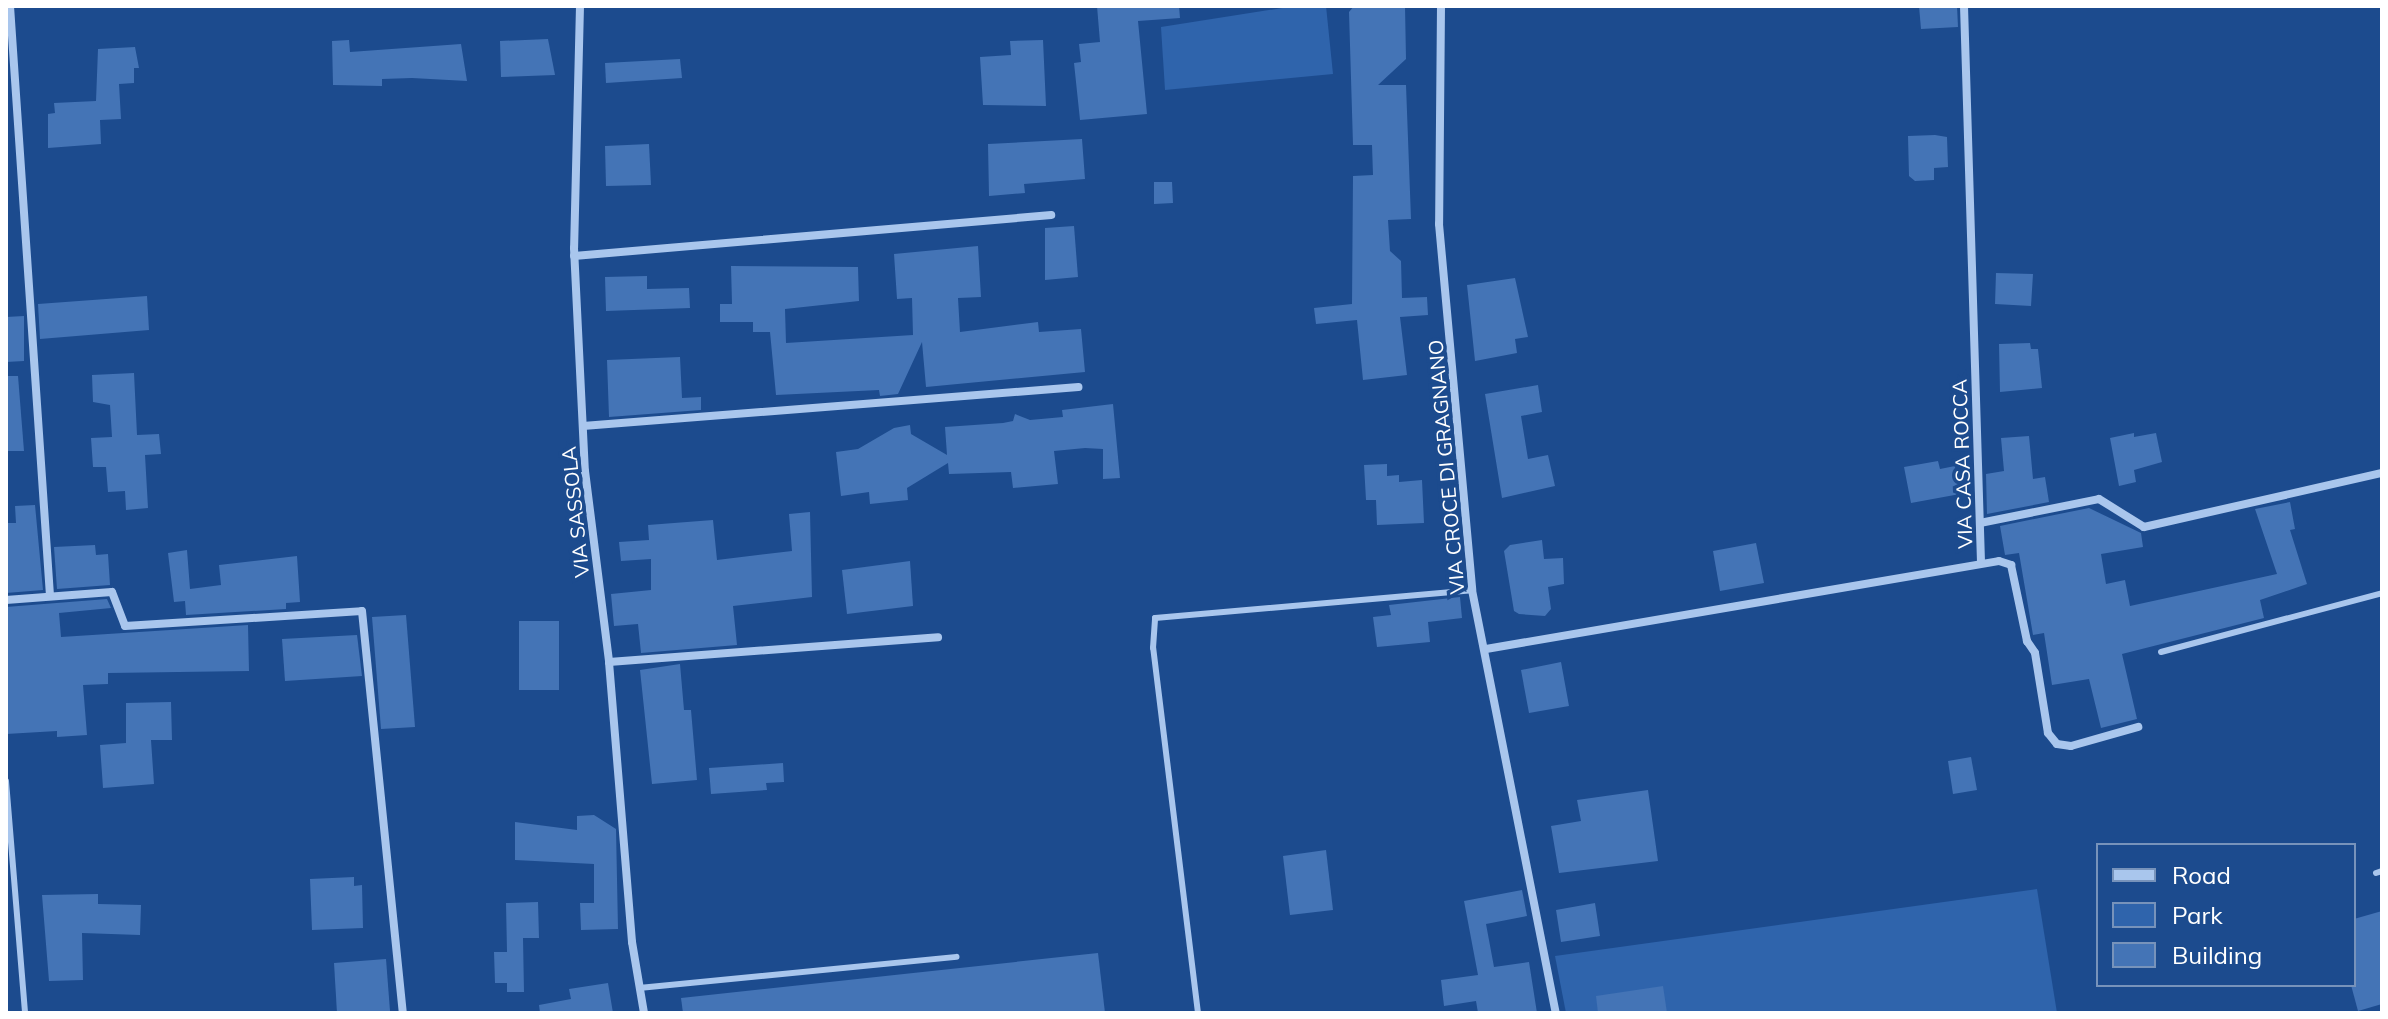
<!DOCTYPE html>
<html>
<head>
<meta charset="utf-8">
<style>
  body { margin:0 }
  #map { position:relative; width:2388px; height:1019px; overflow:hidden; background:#1c4b8e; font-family:Mulish,sans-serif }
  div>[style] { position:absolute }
  .green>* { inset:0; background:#2f64ac }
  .building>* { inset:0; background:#4474b6 }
  .service>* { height:6px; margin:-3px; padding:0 3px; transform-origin:3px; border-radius:3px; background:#a9c6ed }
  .minor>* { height:8px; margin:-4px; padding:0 4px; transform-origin:4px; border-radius:4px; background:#a9c6ed }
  span { translate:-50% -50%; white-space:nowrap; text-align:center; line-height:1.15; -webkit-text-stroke:7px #1c4b8e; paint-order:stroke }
  .street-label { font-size:20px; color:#fff }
  .frame { position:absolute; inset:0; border:8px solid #fff; pointer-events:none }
  .legend { position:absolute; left:2096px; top:843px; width:260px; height:144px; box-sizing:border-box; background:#1c4b8e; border:2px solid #7793bb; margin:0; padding:10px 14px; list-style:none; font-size:24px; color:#fff }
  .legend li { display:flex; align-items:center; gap:16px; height:40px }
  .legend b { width:40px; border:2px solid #7793bb }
</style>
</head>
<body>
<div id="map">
  <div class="green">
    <div style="clip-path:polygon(1295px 6px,1326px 6px,1333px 74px,1165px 90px,1161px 27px)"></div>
    <div style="clip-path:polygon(2037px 889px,2057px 1013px,1566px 1013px,1555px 956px)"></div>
  </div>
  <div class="building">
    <div style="clip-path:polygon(1097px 6px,1179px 6px,1180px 18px,1138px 21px,1147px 114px,1080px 120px,1074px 63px,1081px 62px,1079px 44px,1100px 42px)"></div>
    <div style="clip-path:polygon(1354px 6px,1405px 6px,1406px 59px,1378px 85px,1406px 85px,1411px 219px,1388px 220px,1390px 251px,1401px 261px,1402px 298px,1427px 297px,1428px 315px,1400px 317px,1407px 375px,1363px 380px,1357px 320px,1316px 324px,1314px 308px,1352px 304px,1353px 176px,1373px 175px,1372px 145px,1353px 145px,1349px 12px)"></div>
    <div style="clip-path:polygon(1919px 6px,1957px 6px,1958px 27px,1921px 29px)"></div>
    <div style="clip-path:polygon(548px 39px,555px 75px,501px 77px,500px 41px)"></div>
    <div style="clip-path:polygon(349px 40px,350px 52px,461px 44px,467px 81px,412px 78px,382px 79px,382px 86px,333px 85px,332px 41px)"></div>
    <div style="clip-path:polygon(1043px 40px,1046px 106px,983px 105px,980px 57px,1011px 55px,1010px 41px)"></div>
    <div style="clip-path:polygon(135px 47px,139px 68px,134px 68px,134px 83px,119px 84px,121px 119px,100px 120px,101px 144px,48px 148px,48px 114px,55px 113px,54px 103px,96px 101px,98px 49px)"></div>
    <div style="clip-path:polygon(680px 59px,682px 78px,606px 83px,605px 63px)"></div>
    <div style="clip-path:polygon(1935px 135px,1947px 137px,1948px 167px,1934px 168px,1934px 180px,1915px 181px,1909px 176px,1908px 136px)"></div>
    <div style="clip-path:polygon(1082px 139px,1085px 179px,1024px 184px,1025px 193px,989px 196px,988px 144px)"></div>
    <div style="clip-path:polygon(649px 144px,651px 185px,606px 186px,605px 146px)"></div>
    <div style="clip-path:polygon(1154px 182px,1172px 182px,1173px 203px,1154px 204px)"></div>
    <div style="clip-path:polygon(1074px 226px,1078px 277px,1045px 280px,1045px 228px)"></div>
    <div style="clip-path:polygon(978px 246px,981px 297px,958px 298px,960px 332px,1038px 322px,1039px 332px,1081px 329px,1085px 372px,926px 387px,922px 342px,898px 394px,880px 396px,879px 390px,776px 395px,770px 332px,753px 332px,753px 322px,720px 322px,720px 304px,732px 304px,731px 266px,858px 267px,859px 301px,785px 309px,786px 343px,913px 335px,912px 298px,897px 299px,894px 254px)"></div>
    <div style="clip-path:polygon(1996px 273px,2033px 274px,2031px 306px,1995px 304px)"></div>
    <div style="clip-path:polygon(647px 276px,647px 289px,689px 288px,690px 308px,606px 311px,605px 277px)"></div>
    <div style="clip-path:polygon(1515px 278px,1528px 337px,1515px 339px,1517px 353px,1475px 361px,1467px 285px)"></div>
    <div style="clip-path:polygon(147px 296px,149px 330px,40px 339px,38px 304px)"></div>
    <div style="clip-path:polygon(24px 316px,24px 361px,6px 362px,6px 317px)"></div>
    <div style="clip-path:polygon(2030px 343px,2031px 349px,2038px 349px,2042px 388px,2000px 392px,1999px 344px)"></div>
    <div style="clip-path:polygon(680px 357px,682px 398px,701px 397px,701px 410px,609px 417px,607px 360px)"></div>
    <div style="clip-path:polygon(134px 373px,137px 435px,159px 434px,161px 454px,145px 455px,148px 508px,126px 510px,125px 491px,108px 492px,106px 467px,93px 467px,91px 438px,112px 437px,110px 405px,93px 402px,92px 375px)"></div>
    <div style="clip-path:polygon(6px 376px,18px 376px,24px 451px,6px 451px)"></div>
    <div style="clip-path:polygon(1538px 385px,1542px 412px,1521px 416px,1528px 459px,1548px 455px,1555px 486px,1502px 498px,1485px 394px)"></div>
    <div style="clip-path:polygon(1113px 404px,1120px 478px,1103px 479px,1103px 449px,1085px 448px,1054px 451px,1058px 484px,1013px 488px,1011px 472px,949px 474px,948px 463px,907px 488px,908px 500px,870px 504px,869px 492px,841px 496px,836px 452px,858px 449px,894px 428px,910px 425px,911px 434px,947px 455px,945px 427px,1003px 423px,1013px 421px,1015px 414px,1030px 420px,1063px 417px,1062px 410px)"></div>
    <div style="clip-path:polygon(2134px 433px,2134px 437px,2156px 433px,2162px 462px,2134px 470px,2136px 482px,2119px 486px,2110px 438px)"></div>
    <div style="clip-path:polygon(2029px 436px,2033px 479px,2045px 477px,2049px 502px,1987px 514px,1986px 474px,2004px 471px,2001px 438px)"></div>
    <div style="clip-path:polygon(1938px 461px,1940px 469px,1955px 466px,1960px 494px,1911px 503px,1904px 467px)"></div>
    <div style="clip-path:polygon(1387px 464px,1387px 476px,1399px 475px,1399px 482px,1422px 480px,1424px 523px,1377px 525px,1376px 500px,1366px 500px,1364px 465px)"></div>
    <div style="clip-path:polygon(2290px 502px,2295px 529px,2290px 530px,2307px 584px,2260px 600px,2264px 618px,2122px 654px,2137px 719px,2101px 728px,2089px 679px,2052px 685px,2044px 633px,2033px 635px,2019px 553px,2005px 555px,2000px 526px,2089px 508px,2141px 533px,2143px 547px,2101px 554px,2106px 584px,2125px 580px,2130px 606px,2277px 574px,2255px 509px)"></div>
    <div style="clip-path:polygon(35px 505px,43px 590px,6px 593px,6px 523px,16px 523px,15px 506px)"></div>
    <div style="clip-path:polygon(810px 512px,812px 597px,733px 606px,737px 645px,641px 653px,638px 624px,614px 626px,611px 594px,651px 590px,651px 559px,621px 561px,619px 542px,649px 540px,648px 525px,713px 520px,717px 560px,792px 551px,789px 514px)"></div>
    <div style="clip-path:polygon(1542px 540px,1544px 559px,1563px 558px,1564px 584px,1548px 587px,1551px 609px,1545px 616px,1519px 614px,1514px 611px,1504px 551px,1510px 545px)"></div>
    <div style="clip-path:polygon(1756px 543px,1764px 583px,1720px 591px,1713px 551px)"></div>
    <div style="clip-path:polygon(95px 545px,96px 555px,108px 554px,110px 585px,57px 589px,54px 547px)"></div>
    <div style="clip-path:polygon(187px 550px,190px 589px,221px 585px,219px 565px,297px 556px,300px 602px,286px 603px,286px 609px,186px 615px,185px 601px,174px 602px,168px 553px)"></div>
    <div style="clip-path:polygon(910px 561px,913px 606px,847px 614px,842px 570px)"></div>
    <div style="clip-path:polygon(1460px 597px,1462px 618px,1428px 622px,1430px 642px,1377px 647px,1373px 617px,1391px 615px,1389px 605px)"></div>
    <div style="clip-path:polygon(107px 599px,111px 608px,59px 613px,61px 637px,248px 625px,249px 671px,108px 673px,108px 684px,83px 685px,87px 735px,57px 737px,57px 731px,6px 734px,6px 607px)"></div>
    <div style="clip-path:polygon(406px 615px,415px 727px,381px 729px,372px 617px)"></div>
    <div style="clip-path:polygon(519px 621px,559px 621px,559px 690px,519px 690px)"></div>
    <div style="clip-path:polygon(357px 635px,362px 676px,285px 681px,282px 639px)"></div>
    <div style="clip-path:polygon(1561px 662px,1569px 706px,1529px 713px,1521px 670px)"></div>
    <div style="clip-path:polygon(680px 664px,684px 710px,691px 710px,697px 780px,652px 784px,640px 670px)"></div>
    <div style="clip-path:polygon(171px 702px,172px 740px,151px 740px,154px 784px,103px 788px,100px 745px,126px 743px,126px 703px)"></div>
    <div style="clip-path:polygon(1971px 757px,1977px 790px,1953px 794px,1948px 761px)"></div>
    <div style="clip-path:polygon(783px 763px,784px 782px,766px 783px,767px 790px,711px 794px,709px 768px)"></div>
    <div style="clip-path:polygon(1648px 790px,1658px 861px,1559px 873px,1551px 826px,1581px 821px,1577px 800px)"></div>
    <div style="clip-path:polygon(594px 815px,616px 829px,618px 929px,581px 930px,580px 903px,594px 903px,594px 864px,515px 860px,515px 822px,577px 830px,577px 816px)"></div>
    <div style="clip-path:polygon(1326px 850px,1333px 910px,1290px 915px,1283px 856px)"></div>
    <div style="clip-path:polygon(354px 877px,354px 886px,362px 885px,363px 928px,312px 930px,310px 879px)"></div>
    <div style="clip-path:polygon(1522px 890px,1527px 916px,1486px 924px,1494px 967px,1529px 962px,1537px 1013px,1478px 1013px,1476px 1001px,1444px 1006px,1441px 980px,1478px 975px,1464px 901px)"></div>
    <div style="clip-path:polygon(98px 894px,98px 904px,141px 905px,140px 935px,82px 933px,83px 980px,49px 981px,42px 895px)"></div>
    <div style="clip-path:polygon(538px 902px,539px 938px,523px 938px,524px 992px,507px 992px,507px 983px,495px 983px,494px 952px,507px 952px,506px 903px)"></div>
    <div style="clip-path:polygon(1595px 903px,1600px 936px,1561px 942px,1556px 910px)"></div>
    <div style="clip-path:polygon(2382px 911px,2382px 1004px,2358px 1011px,2351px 985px,2354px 919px)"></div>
    <div style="clip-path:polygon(1098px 953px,1105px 1013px,683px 1013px,681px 998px)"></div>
    <div style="clip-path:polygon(386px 959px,390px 1011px,337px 1013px,334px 963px)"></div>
    <div style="clip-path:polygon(608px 983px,613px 1013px,540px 1013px,539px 1005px,571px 999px,569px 989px)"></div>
    <div style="clip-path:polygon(1663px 986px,1667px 1013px,1598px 1013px,1596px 996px)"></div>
  </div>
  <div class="service">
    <div style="left:2161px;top:652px;width:229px;rotate:-14.9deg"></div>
    <div style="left:6px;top:781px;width:233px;rotate:85.3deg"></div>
    <div style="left:2376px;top:873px;width:6px;rotate:-18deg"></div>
    <div style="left:639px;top:988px;width:319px;rotate:-5.6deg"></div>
    <div style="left:1198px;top:1013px;width:368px;rotate:-97deg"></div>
    <div style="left:1153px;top:648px;width:30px;rotate:-86deg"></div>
    <div style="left:1155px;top:618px;width:318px;rotate:-5deg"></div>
  </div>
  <div class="minor">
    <div style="left:10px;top:6px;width:591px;rotate:86.12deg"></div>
    <div style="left:580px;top:6px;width:242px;rotate:91.4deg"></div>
    <div style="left:574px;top:248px;width:223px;rotate:87.2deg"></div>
    <div style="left:585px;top:471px;width:193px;rotate:82.8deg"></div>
    <div style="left:609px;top:662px;width:281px;rotate:85.3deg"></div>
    <div style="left:632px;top:942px;width:72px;rotate:80.4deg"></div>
    <div style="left:1441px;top:6px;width:218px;rotate:90.5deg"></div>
    <div style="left:1439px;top:224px;width:367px;rotate:84.8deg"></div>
    <div style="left:1472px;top:590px;width:431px;rotate:78.8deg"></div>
    <div style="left:1964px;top:6px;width:556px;rotate:88.25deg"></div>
    <div style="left:574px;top:256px;width:479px;rotate:-4.9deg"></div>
    <div style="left:583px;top:426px;width:497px;rotate:-4.5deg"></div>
    <div style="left:1980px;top:523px;width:121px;rotate:-11.4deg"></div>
    <div style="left:2099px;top:499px;width:53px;rotate:31.9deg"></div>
    <div style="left:2144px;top:527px;width:244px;rotate:-12.8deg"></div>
    <div style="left:6px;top:600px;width:106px;rotate:-4.3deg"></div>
    <div style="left:112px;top:592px;width:36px;rotate:69deg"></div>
    <div style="left:125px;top:626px;width:237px;rotate:-3.6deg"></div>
    <div style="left:362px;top:611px;width:404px;rotate:84.2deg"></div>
    <div style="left:1486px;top:649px;width:520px;rotate:-9.73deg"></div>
    <div style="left:1999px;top:561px;width:13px;rotate:18deg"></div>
    <div style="left:2011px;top:565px;width:78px;rotate:78.1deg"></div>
    <div style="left:2027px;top:641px;width:14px;rotate:56deg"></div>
    <div style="left:2035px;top:653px;width:81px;rotate:80.8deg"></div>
    <div style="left:2048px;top:733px;width:14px;rotate:51deg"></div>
    <div style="left:2057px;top:744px;width:14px;rotate:8deg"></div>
    <div style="left:2071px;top:746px;width:70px;rotate:-15.8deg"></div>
    <div style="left:609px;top:662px;width:330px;rotate:-4.3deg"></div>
  </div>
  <div class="street-label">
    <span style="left:1962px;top:464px;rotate:-92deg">VIA CASA ROCCA</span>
    <span style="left:1446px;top:467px;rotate:-95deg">VIA CROCE DI GRAGNANO</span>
    <span style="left:575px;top:512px;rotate:-96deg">VIA SASSOLA</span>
  </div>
  <div class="frame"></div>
  <ul class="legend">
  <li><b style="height:10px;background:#a9c6ed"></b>Road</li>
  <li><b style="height:22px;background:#2f64ac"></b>Park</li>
  <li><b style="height:22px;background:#4474b6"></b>Building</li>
  </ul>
</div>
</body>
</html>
